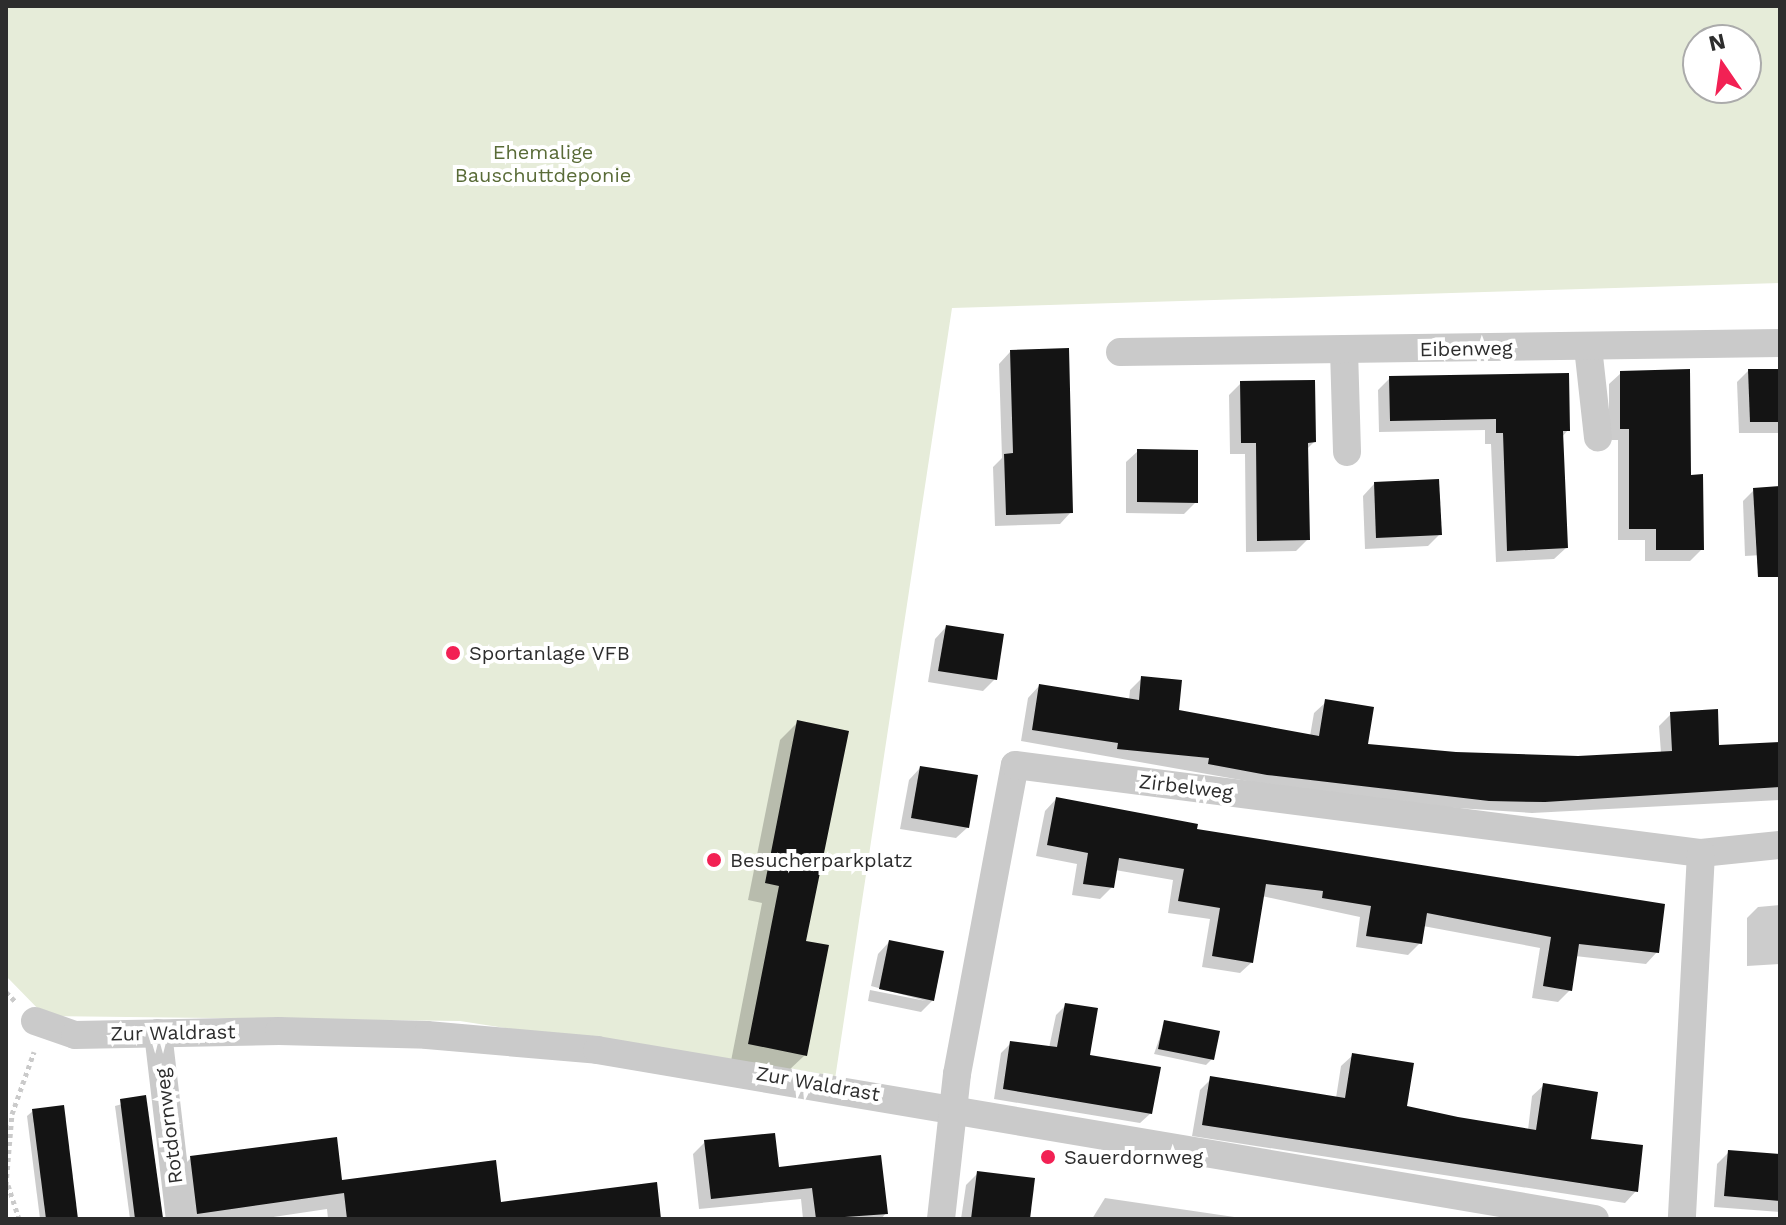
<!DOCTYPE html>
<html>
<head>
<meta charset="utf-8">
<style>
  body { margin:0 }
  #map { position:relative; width:1786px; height:1225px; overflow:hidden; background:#fff; font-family:"Work Sans",sans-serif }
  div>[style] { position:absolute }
  .green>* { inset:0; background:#e6ecd9 }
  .shadow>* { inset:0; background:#0003 }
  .building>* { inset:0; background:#141414 }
  .path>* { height:5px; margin-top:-2.5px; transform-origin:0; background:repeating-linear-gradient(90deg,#cacaca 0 4px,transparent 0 8px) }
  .street>* { height:28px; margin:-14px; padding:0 14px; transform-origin:14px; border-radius:14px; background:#cacaca }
  .dots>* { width:22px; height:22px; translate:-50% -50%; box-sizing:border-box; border:4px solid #fff; border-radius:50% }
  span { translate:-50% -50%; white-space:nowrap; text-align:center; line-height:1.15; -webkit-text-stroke:8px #fff; paint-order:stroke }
  .park-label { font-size:20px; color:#596b37 }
  .street-label { font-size:20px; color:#2d2d2d }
  .poi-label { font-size:20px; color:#2d2d2d }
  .left { translate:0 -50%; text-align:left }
  .frame { position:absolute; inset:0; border:8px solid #2d2d2d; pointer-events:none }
  .north { position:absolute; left:1682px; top:24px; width:80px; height:80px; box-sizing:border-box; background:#fff; border:2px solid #ababab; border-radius:50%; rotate:347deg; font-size:22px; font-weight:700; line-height:32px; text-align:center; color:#2d2d2d }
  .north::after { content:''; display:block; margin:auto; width:28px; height:36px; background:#f22154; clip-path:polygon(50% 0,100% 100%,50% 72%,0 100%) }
</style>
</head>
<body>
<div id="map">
  <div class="green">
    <div style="clip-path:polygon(evenodd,6px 6px,1780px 6px,1780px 283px,952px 308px,835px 1079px,460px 1021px,45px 1016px,6px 976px,6px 6px,1698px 40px,1746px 40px,1746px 88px,1698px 88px,1698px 40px)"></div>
  </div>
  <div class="shadow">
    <div style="clip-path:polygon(1010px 352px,1071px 512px,1060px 524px,995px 526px,993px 467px,1002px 458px,999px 364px)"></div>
    <div style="clip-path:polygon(1748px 371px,1780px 371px,1780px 433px,1739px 433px,1737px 382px)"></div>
    <div style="clip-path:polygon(1621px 373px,1689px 477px,1702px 549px,1690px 561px,1645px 561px,1645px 540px,1618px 540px,1618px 440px,1609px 440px,1609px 384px)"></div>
    <div style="clip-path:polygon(1390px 378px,1568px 430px,1561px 438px,1566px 548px,1554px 559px,1496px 562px,1491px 444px,1485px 444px,1485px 430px,1379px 432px,1378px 390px)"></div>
    <div style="clip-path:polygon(1241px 383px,1314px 442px,1306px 450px,1308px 539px,1296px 551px,1246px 552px,1245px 454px,1230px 454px,1229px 395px)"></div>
    <div style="clip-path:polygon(1138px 451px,1196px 502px,1184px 514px,1126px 513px,1126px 462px)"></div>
    <div style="clip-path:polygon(1374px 484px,1440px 534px,1428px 546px,1365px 549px,1363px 496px)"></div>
    <div style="clip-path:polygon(1780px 488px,1780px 554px,1745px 556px,1743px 501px,1754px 490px)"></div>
    <div style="clip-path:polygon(946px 627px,995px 679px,983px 691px,928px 682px,935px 639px)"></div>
    <div style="clip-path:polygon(1142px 678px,1177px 712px,1310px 736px,1314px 713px,1326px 702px,1366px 745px,1455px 754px,1578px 758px,1661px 753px,1659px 726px,1671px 714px,1717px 747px,1780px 745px,1780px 800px,1532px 813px,1365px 802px,1021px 741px,1028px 698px,1039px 686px,1129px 700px,1130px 690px)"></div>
    <div style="clip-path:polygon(798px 722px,805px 1055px,787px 1072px,731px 1061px,762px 903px,748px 900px,780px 740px)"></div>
    <div style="clip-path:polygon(920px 768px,968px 827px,956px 838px,900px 829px,909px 780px)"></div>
    <div style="clip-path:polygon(1056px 799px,1195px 831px,1657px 952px,1646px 964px,1575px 956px,1570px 990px,1558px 1002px,1532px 998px,1540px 948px,1423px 926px,1420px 943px,1408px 955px,1356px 947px,1360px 917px,1262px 896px,1252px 962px,1240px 973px,1202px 967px,1210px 919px,1168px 913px,1173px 880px,1115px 870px,1112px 887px,1100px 899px,1072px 895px,1077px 864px,1036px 856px,1045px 811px)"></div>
    <div style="clip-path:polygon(1780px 905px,1780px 964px,1747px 966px,1747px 918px,1758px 907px)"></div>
    <div style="clip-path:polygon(889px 942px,933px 1000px,921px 1012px,868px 1001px,870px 990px,926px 1001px,871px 986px,878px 954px)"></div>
    <div style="clip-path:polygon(1066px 1005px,1087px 1057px,1151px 1113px,1140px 1123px,994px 1099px,1001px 1053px,1011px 1043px,1049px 1048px,1056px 1015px)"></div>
    <div style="clip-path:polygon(1165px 1022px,1212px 1059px,1206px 1065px,1154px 1054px)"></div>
    <div style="clip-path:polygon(1353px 1055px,1404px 1108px,1528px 1130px,1532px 1096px,1544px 1085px,1636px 1191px,1625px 1203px,1192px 1136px,1200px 1090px,1211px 1079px,1336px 1098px,1341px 1066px)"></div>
    <div style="clip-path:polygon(144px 1098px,160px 1219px,130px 1219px,115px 1106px)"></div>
    <div style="clip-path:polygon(33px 1111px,76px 1219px,40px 1219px,27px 1116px)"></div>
    <div style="clip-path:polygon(705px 1142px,777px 1170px,886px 1213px,881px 1219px,803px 1219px,801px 1199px,699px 1209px,693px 1154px)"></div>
    <div style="clip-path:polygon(1729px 1152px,1780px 1156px,1780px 1212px,1714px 1207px,1717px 1164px)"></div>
    <div style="clip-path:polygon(191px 1158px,499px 1204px,659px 1219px,328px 1219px,327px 1209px,260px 1219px,178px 1219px,173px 1176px)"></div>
    <div style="clip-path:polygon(978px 1173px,1028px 1219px,961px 1219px,966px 1185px)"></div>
    <div style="clip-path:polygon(1105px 1198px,1248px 1219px,1092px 1219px)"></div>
  </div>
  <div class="building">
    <div style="clip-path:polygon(1069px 348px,1073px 513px,1006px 515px,1004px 454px,1013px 453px,1010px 350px)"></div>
    <div style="clip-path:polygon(1690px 369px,1691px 475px,1703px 474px,1704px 550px,1656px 550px,1656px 529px,1629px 529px,1629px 429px,1620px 429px,1620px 371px)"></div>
    <div style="clip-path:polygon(1748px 369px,1780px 369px,1780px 422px,1750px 422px)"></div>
    <div style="clip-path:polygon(1569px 373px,1570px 431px,1563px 431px,1568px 548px,1507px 551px,1503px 433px,1496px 433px,1496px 419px,1390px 421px,1389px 376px)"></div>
    <div style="clip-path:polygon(1315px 380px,1316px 442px,1308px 443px,1310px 540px,1257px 541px,1256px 443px,1241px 443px,1240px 381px)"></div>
    <div style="clip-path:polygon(1137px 449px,1198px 450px,1198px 503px,1137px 502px)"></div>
    <div style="clip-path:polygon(1439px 479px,1442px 535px,1376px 538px,1374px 482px)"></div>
    <div style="clip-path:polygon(1780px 486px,1780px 577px,1758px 577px,1753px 488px)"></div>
    <div style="clip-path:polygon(946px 625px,1004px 634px,997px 680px,938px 671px)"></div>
    <div style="clip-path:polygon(1141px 676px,1182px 680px,1179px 710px,1319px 736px,1325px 699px,1374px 707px,1368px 744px,1456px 752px,1578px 756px,1672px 751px,1670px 712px,1718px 709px,1719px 745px,1780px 742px,1780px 787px,1545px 802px,1489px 801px,1267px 775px,1208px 764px,1209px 758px,1117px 749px,1118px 743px,1032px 730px,1039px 684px,1139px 700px)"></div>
    <div style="clip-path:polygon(797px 720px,849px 731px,806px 941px,829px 945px,807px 1056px,748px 1044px,779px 886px,765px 883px)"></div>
    <div style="clip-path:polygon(920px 766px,978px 775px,969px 828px,911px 818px)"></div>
    <div style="clip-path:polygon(1056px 797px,1198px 824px,1197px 829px,1665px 904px,1659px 953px,1579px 944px,1572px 991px,1543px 986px,1551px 937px,1427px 913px,1422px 944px,1366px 936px,1371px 906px,1322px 898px,1323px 891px,1266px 884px,1253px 963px,1212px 956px,1220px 908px,1178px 901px,1184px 869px,1119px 858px,1114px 888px,1083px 884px,1088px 853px,1047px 845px)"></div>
    <div style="clip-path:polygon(889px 940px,944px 951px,934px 1001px,879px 989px)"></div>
    <div style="clip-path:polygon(1065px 1003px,1098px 1008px,1090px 1055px,1161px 1067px,1152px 1114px,1003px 1089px,1010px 1041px,1057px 1047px)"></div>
    <div style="clip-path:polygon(1164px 1020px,1220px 1031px,1214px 1060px,1158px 1049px)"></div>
    <div style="clip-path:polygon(1352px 1053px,1414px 1063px,1407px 1106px,1458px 1117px,1536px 1130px,1543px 1083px,1598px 1092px,1591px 1139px,1643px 1145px,1638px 1192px,1202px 1125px,1210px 1076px,1345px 1098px)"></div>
    <div style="clip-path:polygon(146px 1095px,163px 1218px,158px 1219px,135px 1219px,120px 1099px)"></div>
    <div style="clip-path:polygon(64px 1105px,78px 1219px,46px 1219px,32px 1109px)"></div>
    <div style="clip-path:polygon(775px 1133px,779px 1167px,881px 1155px,888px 1214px,816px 1219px,812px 1188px,711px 1199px,704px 1140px)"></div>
    <div style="clip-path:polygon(337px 1137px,342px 1180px,496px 1160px,501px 1202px,657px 1182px,661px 1219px,347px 1219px,344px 1193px,197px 1214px,190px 1156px)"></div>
    <div style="clip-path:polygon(1728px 1150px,1780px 1154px,1780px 1201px,1724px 1196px)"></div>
    <div style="clip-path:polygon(977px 1171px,1035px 1178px,1030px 1219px,971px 1219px)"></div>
  </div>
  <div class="path">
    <div style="left:6px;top:992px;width:14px;rotate:45deg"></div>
    <div style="left:6px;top:1185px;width:71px;rotate:-85.2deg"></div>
    <div style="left:12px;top:1114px;width:66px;rotate:-70.5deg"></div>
    <div style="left:8px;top:1185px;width:36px;rotate:72deg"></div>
  </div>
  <div class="street">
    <div style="left:1588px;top:347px;width:91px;rotate:83.7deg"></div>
    <div style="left:1344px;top:350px;width:102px;rotate:88.3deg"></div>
    <div style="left:1120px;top:352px;width:660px;rotate:-0.78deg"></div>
    <div style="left:1701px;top:853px;width:79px;rotate:-5.8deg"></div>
    <div style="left:35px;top:1021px;width:42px;rotate:19.3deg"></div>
    <div style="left:75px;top:1035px;width:204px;rotate:-1.1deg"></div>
    <div style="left:279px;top:1031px;width:148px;rotate:1.5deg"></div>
    <div style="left:427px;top:1035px;width:171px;rotate:5deg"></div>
    <div style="left:597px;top:1050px;width:1012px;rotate:9.61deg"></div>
    <div style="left:158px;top:1033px;width:187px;rotate:83.3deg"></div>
    <div style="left:941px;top:1219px;width:146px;rotate:-83.7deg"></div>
    <div style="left:957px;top:1074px;width:314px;rotate:-79.4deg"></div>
    <div style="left:1015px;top:765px;width:692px;rotate:7.31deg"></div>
    <div style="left:1701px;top:853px;width:366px;rotate:93deg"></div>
  </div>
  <div class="dots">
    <div style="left:453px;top:653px;background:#f22154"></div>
    <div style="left:714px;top:860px;background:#f22154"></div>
    <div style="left:1048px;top:1157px;background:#f22154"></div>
  </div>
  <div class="park-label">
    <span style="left:543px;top:164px">Ehemalige<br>Bauschuttdeponie</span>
  </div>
  <div class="street-label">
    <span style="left:1466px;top:349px;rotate:-1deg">Eibenweg</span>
    <span style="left:1186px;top:787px;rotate:7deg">Zirbelweg</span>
    <span style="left:173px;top:1033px;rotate:-1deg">Zur Waldrast</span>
    <span style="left:818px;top:1084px;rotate:10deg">Zur Waldrast</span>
    <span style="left:169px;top:1126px;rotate:-97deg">Rotdornweg</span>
  </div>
  <div class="poi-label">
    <span class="left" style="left:469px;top:653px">Sportanlage VFB</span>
    <span class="left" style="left:730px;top:860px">Besucherparkplatz</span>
    <span class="left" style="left:1064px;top:1157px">Sauerdornweg</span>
  </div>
  <div class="frame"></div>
  <div class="north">N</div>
</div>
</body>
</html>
